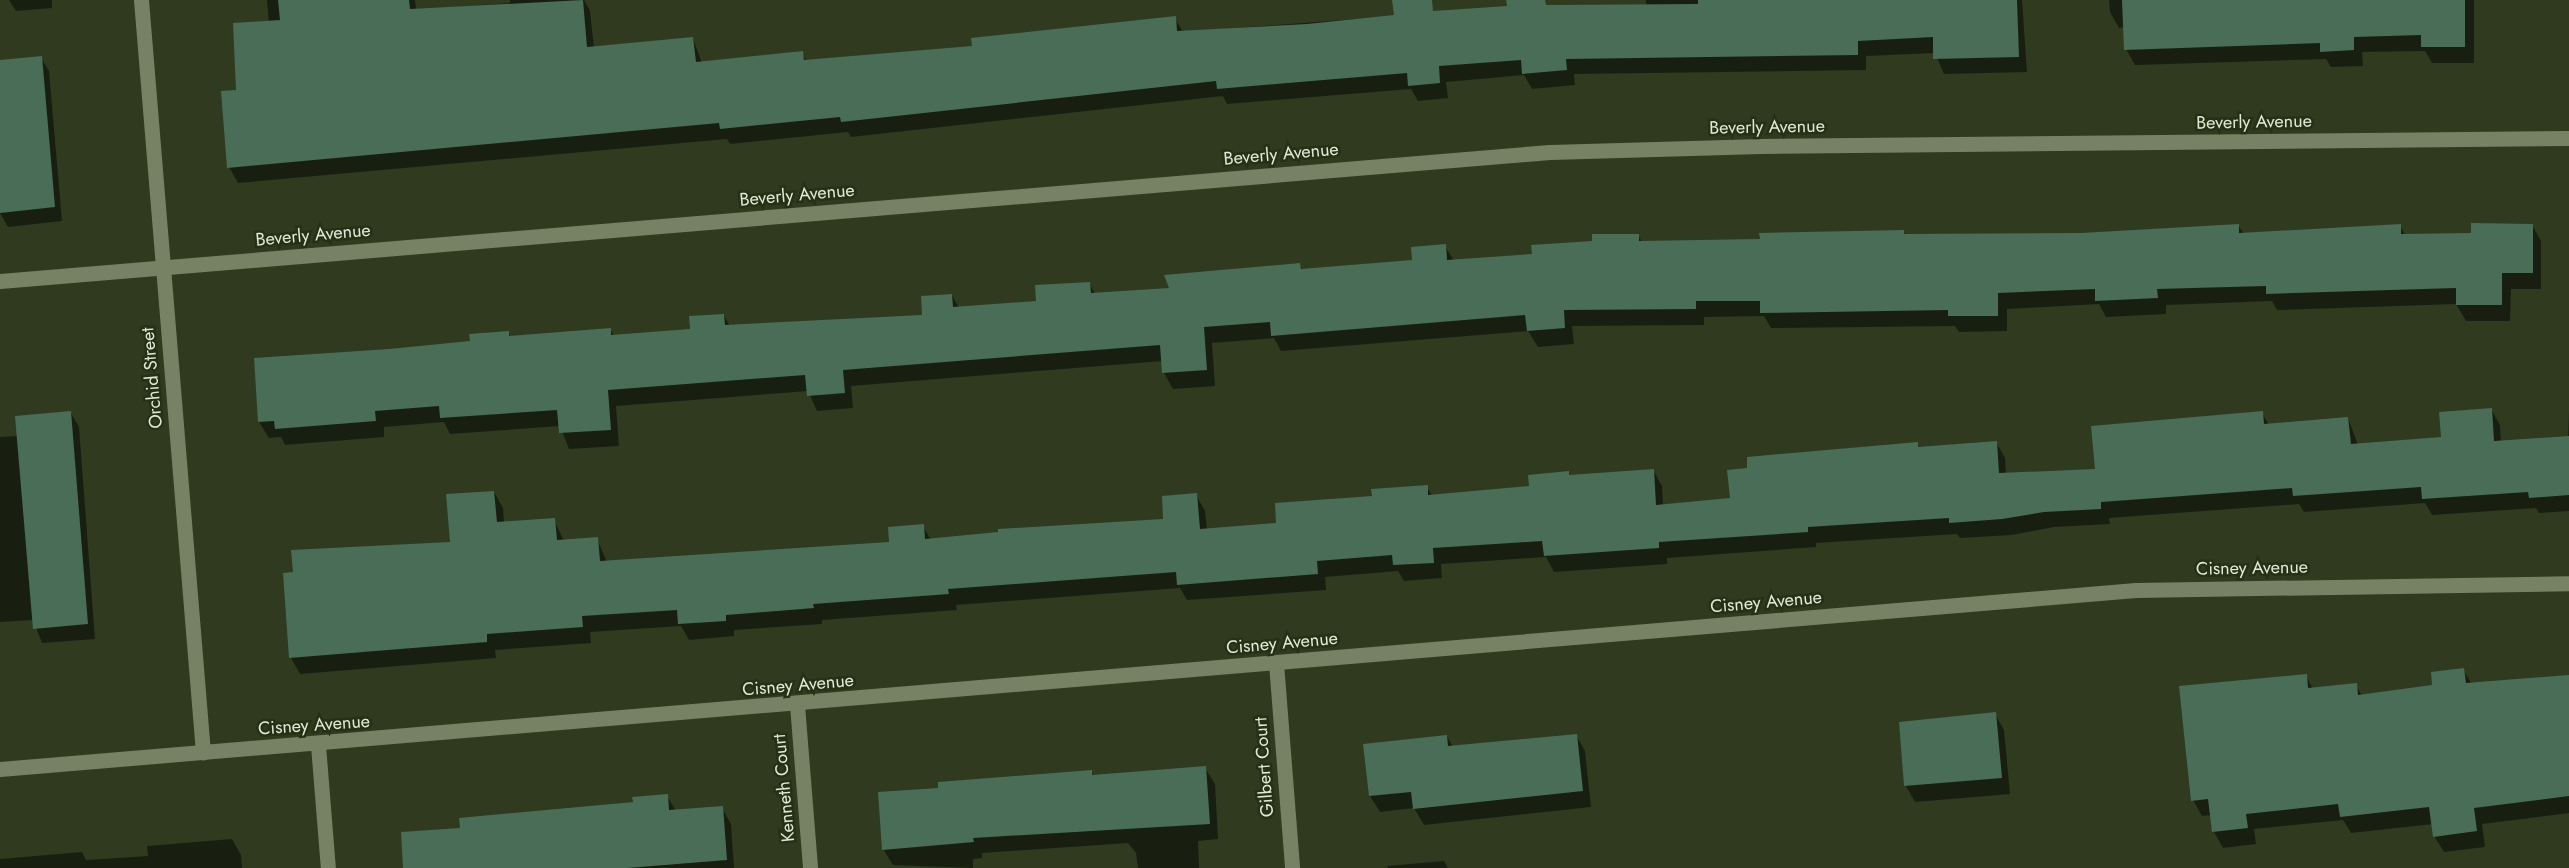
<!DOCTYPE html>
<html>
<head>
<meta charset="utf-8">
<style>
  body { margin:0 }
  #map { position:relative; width:2569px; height:868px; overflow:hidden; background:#303a1f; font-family:Jost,sans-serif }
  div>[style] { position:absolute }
  .shadow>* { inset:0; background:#0007 }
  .building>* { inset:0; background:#496d57 }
  .street>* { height:15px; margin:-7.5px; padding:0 7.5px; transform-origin:7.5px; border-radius:7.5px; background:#778264 }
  span { translate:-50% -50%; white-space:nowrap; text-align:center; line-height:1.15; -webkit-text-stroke:5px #263015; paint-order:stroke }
  .street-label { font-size:18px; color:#e2e8d8 }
</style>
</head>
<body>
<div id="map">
  <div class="shadow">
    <div style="clip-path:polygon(9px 0,52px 0,52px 8px,16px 11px)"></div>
    <div style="clip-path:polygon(267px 0,415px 0,416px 10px,510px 3px,510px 0,584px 0,590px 11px,594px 48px,693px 39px,702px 63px,802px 53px,807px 62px,974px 48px,1175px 18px,1183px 32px,1395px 16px,1432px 8px,1434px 13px,1646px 6px,1646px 0,2022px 0,2027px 72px,1944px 74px,1935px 53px,1866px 56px,1866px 70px,1574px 74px,1575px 85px,1532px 89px,1524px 75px,1446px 82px,1448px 98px,1418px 101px,1411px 89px,1227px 104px,1223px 96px,851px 137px,848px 132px,730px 144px,727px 139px,238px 183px,229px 167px,238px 91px,270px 37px)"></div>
    <div style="clip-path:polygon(2109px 0,2474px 0,2474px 63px,2432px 63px,2425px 51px,2362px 52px,2363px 66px,2331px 67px,2326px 59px,2135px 65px,2126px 49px,2125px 27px,2119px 28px,2110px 12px)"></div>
    <div style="clip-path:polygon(41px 58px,49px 71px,62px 221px,8px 227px,0 213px,0 61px)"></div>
    <div style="clip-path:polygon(2238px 225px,2244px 234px,2400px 226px,2405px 235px,2472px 235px,2532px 225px,2541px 241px,2541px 289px,2511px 289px,2510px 321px,2466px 321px,2456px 304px,2277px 310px,2272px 301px,2166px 305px,2166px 314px,2106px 317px,2099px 304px,2007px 309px,2007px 331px,1959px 332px,1955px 326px,1771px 328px,1764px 316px,1704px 317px,1704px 325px,1572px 326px,1574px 344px,1538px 347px,1528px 331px,1281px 351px,1274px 338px,1212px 343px,1215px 386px,1173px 389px,1164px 373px,1163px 361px,851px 386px,853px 408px,817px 411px,808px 391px,616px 406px,619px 446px,569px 449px,560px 426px,450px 434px,444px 422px,384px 427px,384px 437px,285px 445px,281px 437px,269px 438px,259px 422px,389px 351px,471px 342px,508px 333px,511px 337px,610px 329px,614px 336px,692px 330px,724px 315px,730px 327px,924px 316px,952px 295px,959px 308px,1038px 302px,1089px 283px,1095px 294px,1171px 289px,1299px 265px,1303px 270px,1414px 261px,1445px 246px,1454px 261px,1533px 256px,1638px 235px,1642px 242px,1761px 240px,1903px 231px,1906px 236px,2081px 235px)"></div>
    <div style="clip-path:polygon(2491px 409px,2500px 425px,2501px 442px,2568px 438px,2569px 412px,2569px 511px,2539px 513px,2536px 508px,2432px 515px,2425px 503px,2304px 512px,2299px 504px,2109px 518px,2110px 524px,2054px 527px,2012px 535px,1960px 538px,1957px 534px,1816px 543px,1816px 547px,1667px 558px,1667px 564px,1554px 572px,1546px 557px,1441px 564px,1442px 578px,1404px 581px,1398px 571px,1325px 577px,1326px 590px,1187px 600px,1180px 588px,956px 605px,957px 610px,822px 620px,822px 624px,734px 630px,734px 636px,689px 640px,681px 626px,590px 632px,591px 643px,495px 650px,496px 658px,300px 674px,291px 658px,452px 543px,494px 492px,503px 508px,504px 523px,554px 520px,564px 541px,597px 539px,607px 562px,891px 543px,923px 526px,931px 540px,1165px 520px,1196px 495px,1205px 511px,1207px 530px,1278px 524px,1373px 497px,1427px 487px,1432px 496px,1530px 488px,1568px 473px,1570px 476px,1653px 470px,1662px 486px,1663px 506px,1731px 500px,1917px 444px,1919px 448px,1996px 442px,2005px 458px,2006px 475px,2096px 470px,2262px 413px,2269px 425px,2348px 418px,2358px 445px,2442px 438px)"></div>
    <div style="clip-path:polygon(71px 413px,79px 427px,95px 639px,42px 643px,33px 620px,0 622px,0 437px,18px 436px)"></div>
    <div style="clip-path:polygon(2463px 670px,2472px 684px,2569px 676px,2569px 813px,2482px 824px,2485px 847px,2444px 852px,2434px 836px,2433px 824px,2351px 833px,2343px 820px,2254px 829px,2256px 844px,2223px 848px,2214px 832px,2212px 815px,2202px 816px,2193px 800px,2306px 676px,2313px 689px,2356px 685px,2362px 696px,2434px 686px)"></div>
    <div style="clip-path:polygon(1995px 714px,2004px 730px,2010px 794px,1915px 802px,1906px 786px,1900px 723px)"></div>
    <div style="clip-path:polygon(1576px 735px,1585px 751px,1591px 807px,1424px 825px,1414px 808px,1380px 812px,1370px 796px,1447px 736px,1453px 747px)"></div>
    <div style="clip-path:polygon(1205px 768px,1215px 784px,1218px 839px,1198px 841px,1199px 868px,1138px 868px,1136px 853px,1128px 843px,982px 853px,982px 858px,973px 859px,973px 868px,893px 865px,883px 849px,940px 789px,1091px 772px,1094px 776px)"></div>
    <div style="clip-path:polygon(667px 796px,676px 811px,722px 808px,731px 824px,734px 868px,405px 868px,461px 830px)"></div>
    <div style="clip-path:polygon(232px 839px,241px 855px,242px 868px,0 868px,0 859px,82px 852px,86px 860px,148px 856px,147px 846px)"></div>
    <div style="clip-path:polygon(1444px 861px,1448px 868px,1388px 868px,1387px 866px)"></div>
  </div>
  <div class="building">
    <div style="clip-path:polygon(278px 0,409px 0,410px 9px,583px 0,587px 47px,693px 37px,696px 62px,803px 51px,804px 60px,972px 46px,971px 38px,1176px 16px,1177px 31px,1307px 24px,1394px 15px,1392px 0,1432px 0,1433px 11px,1507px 6px,1506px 0,1545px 0,1546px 5px,1698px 4px,1698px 0,2017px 0,2019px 57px,1933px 59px,1933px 37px,1858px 41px,1858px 55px,1566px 59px,1567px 70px,1522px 74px,1521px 60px,1439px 66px,1440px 83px,1408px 86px,1407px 73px,1217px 89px,1216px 81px,841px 122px,840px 117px,720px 129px,719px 123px,227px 168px,221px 91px,236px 90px,233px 23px,280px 20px)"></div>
    <div style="clip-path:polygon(2122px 0,2465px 0,2465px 47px,2421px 47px,2421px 35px,2354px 37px,2354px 50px,2320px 52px,2320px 43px,2124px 50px)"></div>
    <div style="clip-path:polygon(42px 56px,55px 207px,0 213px,0 60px)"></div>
    <div style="clip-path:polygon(2471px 223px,2533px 224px,2533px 273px,2502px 273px,2502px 305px,2456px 305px,2456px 288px,2266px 294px,2266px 286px,2157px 289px,2158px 298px,2095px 301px,2095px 289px,1998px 293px,1998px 316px,1948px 316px,1948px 310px,1760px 313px,1760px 301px,1696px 301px,1696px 309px,1564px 310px,1565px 328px,1527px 331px,1525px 315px,1271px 336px,1270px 322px,1204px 327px,1207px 370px,1162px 373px,1160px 345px,843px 370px,845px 393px,807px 396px,805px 375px,608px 390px,611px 430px,559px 433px,557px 410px,440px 418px,439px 406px,375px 411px,376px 421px,275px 429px,274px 421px,258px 422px,254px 358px,389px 349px,470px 341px,469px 334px,509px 331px,509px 336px,611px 328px,611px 335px,690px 329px,689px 316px,724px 314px,725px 325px,922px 315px,921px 296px,952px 294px,953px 307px,1036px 301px,1035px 285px,1090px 282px,1091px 293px,1169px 288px,1164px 275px,1300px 263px,1301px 269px,1412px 260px,1411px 247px,1446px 244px,1447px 260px,1532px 254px,1531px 245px,1592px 241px,1592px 234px,1639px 234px,1639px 241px,1760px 239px,1759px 233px,1904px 230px,1904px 234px,2081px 233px,2239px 224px,2239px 233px,2401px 224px,2401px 234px,2471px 233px)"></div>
    <div style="clip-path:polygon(2492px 408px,2494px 441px,2569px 436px,2569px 495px,2529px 498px,2528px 492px,2422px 499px,2421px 487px,2293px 496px,2292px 488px,2101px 502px,2101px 509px,2044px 512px,2002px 519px,1949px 523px,1949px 518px,1808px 527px,1808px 532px,1659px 542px,1659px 548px,1544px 556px,1542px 541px,1433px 548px,1434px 563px,1393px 565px,1392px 555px,1317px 561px,1318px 574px,1177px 585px,1176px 572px,948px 589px,949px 594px,813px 604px,814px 608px,726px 615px,726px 621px,678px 624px,677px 610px,582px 616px,583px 627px,487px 634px,487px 642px,289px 658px,283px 573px,293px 572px,291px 550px,450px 542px,446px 494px,494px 491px,497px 522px,555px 518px,557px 540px,598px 537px,600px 561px,889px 542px,888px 527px,924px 524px,925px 539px,998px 532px,998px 529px,1163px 519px,1162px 496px,1197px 493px,1200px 529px,1276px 523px,1275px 503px,1372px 496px,1371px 489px,1428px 485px,1428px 495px,1529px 486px,1528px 475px,1569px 471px,1569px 475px,1654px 469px,1656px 505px,1730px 498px,1727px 470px,1747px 468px,1747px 457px,1918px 442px,1918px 447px,1997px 441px,1999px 473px,2095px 469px,2091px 426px,2263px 411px,2264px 424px,2348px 417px,2351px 444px,2441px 437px,2439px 412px)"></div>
    <div style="clip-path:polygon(71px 411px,88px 624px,33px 629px,15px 416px)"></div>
    <div style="clip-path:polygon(2464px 668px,2466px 683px,2569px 675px,2569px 796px,2474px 808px,2477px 831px,2433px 837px,2429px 807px,2340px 817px,2338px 804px,2246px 814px,2248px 828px,2212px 832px,2208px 799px,2191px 801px,2179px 686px,2307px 674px,2308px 688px,2357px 683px,2358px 695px,2432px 685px,2431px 672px)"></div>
    <div style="clip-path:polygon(1996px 712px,2002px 778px,1904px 786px,1899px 722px)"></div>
    <div style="clip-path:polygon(1577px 734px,1583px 791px,1413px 809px,1411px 792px,1369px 796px,1363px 744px,1447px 735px,1448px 746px)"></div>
    <div style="clip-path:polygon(1206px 766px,1210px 824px,973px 838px,974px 842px,882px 850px,878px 792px,938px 788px,938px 782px,1092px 770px,1092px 775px)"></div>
    <div style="clip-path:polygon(668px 794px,669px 810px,723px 806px,727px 860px,627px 868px,403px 868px,401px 832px,460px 828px,459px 818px,633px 802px,632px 797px)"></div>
  </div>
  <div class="street">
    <div style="left:141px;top:0;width:755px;rotate:85.29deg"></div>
    <div style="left:0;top:281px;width:1555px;rotate:-4.76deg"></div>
    <div style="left:1550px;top:152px;width:211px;rotate:-1.6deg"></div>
    <div style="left:1761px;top:146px;width:808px;rotate:-0.57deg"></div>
    <div style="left:1276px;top:663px;width:206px;rotate:85.5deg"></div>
    <div style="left:797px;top:705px;width:164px;rotate:85.4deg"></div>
    <div style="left:318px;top:745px;width:123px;rotate:85.4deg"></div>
    <div style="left:0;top:769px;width:2143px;rotate:-4.79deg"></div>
    <div style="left:2136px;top:590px;width:433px;rotate:-0.9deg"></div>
  </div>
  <div class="street-label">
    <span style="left:2254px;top:122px;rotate:-1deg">Beverly Avenue</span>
    <span style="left:1767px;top:127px;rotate:-1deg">Beverly Avenue</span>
    <span style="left:1281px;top:154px;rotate:-5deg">Beverly Avenue</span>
    <span style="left:797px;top:195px;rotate:-5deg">Beverly Avenue</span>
    <span style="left:313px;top:235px;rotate:-5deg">Beverly Avenue</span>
    <span style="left:152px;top:378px;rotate:-95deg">Orchid Street</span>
    <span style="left:2252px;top:568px;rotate:-1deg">Cisney Avenue</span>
    <span style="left:1766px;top:602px;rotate:-5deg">Cisney Avenue</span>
    <span style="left:1282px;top:643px;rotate:-5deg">Cisney Avenue</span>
    <span style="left:798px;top:685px;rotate:-5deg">Cisney Avenue</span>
    <span style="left:314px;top:725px;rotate:-4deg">Cisney Avenue</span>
    <span style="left:1264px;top:767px;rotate:-94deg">Gilbert Court</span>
    <span style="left:784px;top:788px;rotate:-95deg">Kenneth Court</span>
  </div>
</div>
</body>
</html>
